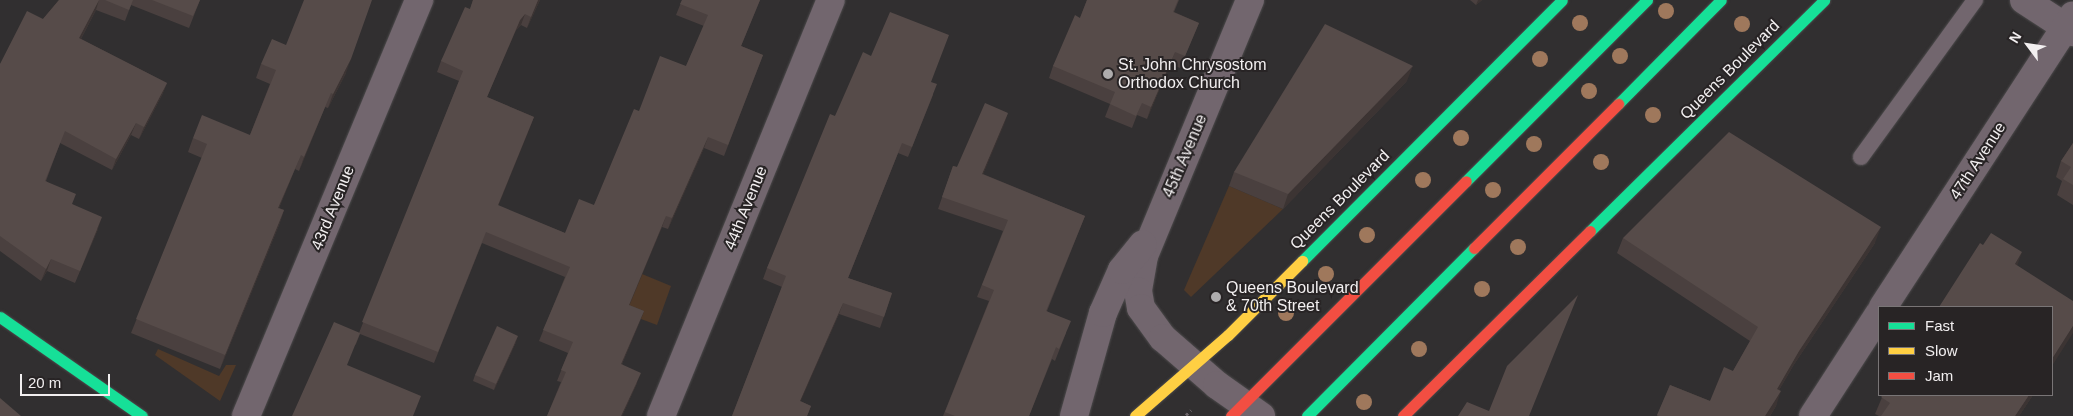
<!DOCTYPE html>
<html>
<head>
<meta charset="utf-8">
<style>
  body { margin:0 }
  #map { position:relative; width:2073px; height:416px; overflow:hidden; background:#312f30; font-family:Arial,sans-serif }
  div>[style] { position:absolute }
  .green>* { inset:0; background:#4f3928 }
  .path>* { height:3px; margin-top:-1.5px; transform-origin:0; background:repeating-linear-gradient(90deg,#6c656a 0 2.5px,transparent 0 6.5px) }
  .roads { filter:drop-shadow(0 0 1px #4c4a4b) drop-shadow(0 0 1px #4c4a4b) }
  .lane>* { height:16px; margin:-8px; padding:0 8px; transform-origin:8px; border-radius:8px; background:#72666e }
  .street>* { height:28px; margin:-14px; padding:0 14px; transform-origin:14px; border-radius:14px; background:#72666e }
  .fast>* { height:11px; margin:-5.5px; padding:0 5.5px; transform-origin:5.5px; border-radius:5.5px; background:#16e098 }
  .slow>* { height:11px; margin:-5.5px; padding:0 5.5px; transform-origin:5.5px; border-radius:5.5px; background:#ffcf43 }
  .jam>* { height:11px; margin:-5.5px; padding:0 5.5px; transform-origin:5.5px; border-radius:5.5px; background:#f24e42 }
  .trees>* { width:16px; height:16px; margin:-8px; border-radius:50%; background:#9f785c }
  .wall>* { inset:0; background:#4a403f }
  .shaded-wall>* { inset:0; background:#3c3433 }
  .building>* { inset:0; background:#564b49 }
  .dots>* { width:14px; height:14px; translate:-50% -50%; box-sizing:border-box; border:2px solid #282425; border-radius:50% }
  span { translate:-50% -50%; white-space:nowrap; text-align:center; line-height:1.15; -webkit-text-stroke:4px #282425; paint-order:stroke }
  .poi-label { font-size:16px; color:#f2eff0 }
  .left { translate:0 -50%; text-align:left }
  .street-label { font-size:16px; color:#f2eff0 }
  .legend { position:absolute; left:1878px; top:306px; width:175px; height:90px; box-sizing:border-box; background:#282425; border:1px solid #797576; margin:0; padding:6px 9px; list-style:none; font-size:15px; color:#f2eff0 }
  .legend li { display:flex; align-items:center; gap:10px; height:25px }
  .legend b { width:25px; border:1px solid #797576 }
  .north { position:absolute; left:2003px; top:20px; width:50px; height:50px; -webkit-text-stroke:4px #282425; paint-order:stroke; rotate:301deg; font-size:14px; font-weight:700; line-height:20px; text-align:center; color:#f2eff0 }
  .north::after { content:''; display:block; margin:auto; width:18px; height:22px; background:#f2eff0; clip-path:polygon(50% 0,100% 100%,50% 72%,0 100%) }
  .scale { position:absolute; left:20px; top:374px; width:90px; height:22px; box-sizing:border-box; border:2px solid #f2eff0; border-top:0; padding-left:6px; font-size:15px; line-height:18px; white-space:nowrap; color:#f2eff0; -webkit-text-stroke:4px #282425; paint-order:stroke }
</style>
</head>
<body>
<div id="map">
  <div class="green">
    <div style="clip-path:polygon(1229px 186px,1283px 209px,1191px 297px,1184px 290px)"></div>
    <div style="clip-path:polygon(642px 274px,671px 286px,657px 325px,561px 289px)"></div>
    <div style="clip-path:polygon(158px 349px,219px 376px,226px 365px,236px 365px,220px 401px,155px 355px)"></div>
  </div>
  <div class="path">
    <div style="left:1186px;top:415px;width:7px;rotate:-45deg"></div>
  </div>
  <div class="roads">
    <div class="lane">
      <div style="left:1861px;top:157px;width:194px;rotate:-54deg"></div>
    </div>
    <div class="street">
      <div style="left:1250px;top:0;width:277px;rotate:112.5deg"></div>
      <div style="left:1144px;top:256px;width:36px;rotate:100deg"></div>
      <div style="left:1138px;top:291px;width:17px;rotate:80deg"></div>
      <div style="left:1141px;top:308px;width:37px;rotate:54deg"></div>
      <div style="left:1163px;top:338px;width:72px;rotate:41deg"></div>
      <div style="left:1217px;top:385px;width:54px;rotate:35.2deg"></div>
      <div style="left:2024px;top:0;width:59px;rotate:33.1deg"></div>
      <div style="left:1883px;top:307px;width:348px;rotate:-56.9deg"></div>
      <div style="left:246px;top:416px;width:451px;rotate:-67.4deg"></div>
      <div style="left:661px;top:416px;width:449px;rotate:-67.8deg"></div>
      <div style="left:1074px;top:416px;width:107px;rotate:-74.3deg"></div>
      <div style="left:1103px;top:313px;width:47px;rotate:-66.2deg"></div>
      <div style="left:1122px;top:270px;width:33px;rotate:-51deg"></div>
      <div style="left:1813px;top:416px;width:121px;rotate:-57.1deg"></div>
    </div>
    <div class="fast">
      <div style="left:1618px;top:104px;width:146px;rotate:-45.3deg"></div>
      <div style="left:1466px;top:181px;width:256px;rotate:-45deg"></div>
      <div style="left:1590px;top:231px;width:329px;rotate:-44.6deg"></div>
      <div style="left:1302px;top:261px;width:368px;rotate:-45.1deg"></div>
      <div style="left:0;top:317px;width:173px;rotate:34.9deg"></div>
      <div style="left:1307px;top:416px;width:237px;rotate:-45.2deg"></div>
    </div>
    <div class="slow">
      <div style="left:1135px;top:416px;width:123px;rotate:-41.1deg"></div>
      <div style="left:1228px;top:335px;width:105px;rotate:-45deg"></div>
    </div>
    <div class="jam">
      <div style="left:1474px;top:248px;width:204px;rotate:-45deg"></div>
      <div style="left:1231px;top:416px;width:332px;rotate:-45deg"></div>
      <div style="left:1403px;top:416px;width:263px;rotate:-44.7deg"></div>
    </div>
  </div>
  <div class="trees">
    <div style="left:1666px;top:11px"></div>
    <div style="left:1580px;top:23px"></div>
    <div style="left:1742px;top:24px"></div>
    <div style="left:1620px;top:56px"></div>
    <div style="left:1540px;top:59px"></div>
    <div style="left:1589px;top:91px"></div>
    <div style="left:1653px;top:115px"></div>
    <div style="left:1461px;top:138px"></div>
    <div style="left:1534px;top:144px"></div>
    <div style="left:1601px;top:162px"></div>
    <div style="left:1423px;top:180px"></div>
    <div style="left:1493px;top:190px"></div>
    <div style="left:1367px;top:235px"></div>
    <div style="left:1518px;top:247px"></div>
    <div style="left:1326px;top:274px"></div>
    <div style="left:1482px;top:289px"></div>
    <div style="left:1286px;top:313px"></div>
    <div style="left:1419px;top:349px"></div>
    <div style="left:1364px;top:402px"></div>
  </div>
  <div class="wall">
    <div style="clip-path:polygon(59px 0,200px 0,189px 28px,131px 5px,125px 21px,96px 10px,81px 39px,167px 83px,162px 95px,139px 139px,131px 135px,112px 170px,60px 143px,46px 181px,72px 204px,98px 229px,75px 283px,47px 271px,41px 281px,0 251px,0 64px,43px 19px)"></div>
    <div style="clip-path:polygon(473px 0,540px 0,527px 28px,521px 25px,516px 30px,487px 97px,534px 117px,498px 206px,565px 233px,594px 205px,639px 111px,686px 66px,704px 26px,676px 15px,682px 0,760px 0,741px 46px,763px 55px,724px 156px,704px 148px,668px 229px,662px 227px,629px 305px,644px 311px,622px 364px,637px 383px,622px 416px,547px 416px,561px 382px,557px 381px,568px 353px,539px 341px,565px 277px,482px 243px,434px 363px,360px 334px,356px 344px,292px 416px,359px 333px,459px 81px,437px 72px,441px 61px,470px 9px)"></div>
    <div style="clip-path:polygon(1087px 0,1179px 0,1174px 12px,1199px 23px,1180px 68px,1170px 64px,1147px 119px,1137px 115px,1132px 128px,1105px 117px,1110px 104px,1049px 78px,1053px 66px,1080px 18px)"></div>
    <div style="clip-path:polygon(1470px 0,1482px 0,1476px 5px)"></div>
    <div style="clip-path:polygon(871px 56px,931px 82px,933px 95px,908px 157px,898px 153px,848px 278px,892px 293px,880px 328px,839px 314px,800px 401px,811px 406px,807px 416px,732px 416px,782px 287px,763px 279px,767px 268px,835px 116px)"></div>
    <div style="clip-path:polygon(261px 64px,346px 73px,328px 108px,325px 107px,299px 171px,295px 169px,279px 208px,284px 210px,279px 225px,220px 369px,131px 333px,202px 158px,188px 152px,193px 138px,250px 135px,270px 84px,256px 78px)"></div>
    <div style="clip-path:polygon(1407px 81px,1283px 209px,1229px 186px,1234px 172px)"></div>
    <div style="clip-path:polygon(1008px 113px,983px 174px,1085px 216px,1047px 311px,1066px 333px,1055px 361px,1052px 359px,1029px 416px,943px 416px,989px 301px,977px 297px,1003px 231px,938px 209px,953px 166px,957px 167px)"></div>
    <div style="clip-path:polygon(2073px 143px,2073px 205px,2057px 195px,2062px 181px,2056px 177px,2061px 161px)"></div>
    <div style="clip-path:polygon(1623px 238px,1875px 243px,1793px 366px,1779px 390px,1776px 406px,1770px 416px,1657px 416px,1670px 385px,1710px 401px,1733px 371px,1750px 341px,1617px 253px)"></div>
    <div style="clip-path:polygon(516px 342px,494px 390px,473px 381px,475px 375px)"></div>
    <div style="clip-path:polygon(1883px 395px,2033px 395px,2019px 416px,1879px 416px,1875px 414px)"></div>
  </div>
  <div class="shaded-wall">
    <div style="clip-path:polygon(99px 0,96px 10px,75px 50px,79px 38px)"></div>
    <div style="clip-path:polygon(538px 0,540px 0,527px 28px,531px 17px)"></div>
    <div style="clip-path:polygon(1478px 0,1482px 0,1476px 5px)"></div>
    <div style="clip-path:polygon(525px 14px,521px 25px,516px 30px,483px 108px,520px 20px)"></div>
    <div style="clip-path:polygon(1175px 52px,1170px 64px,1147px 119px,1151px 107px)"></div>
    <div style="clip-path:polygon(351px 59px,346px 73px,328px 108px,333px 94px)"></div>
    <div style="clip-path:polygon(1413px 66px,1407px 81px,1283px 209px,1288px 194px)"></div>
    <div style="clip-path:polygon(167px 83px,162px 95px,139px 139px,144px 127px)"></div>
    <div style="clip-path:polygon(331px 93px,325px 107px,299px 171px,304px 157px)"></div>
    <div style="clip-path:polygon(1008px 113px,1004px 125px,978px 186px,982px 174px)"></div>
    <div style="clip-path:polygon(534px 117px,530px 128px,494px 216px,498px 205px)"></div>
    <div style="clip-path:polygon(136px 123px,131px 135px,112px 170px,116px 159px)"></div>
    <div style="clip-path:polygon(708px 137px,704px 148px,668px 229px,672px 218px)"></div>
    <div style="clip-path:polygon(301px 155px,295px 169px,273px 222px,278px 208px)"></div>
    <div style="clip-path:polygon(284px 210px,279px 225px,220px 369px,225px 355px)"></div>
    <div style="clip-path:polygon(666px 216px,662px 227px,625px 316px,629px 305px)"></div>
    <div style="clip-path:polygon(102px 217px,98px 229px,75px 283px,80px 271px)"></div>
    <div style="clip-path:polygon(1881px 227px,1875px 243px,1793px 366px,1771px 404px,1777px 389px,1799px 351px)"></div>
    <div style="clip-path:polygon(2022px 252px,2016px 269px,2015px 264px)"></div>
    <div style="clip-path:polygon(51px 259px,47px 271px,41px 281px,46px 269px)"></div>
    <div style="clip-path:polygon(843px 303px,839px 314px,796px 412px,800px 401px)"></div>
    <div style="clip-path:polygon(644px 311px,640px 322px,617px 375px,621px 364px)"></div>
    <div style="clip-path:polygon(2073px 326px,2073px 333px,2052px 366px,2052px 359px)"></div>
    <div style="clip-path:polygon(518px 336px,516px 342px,494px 390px,496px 384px)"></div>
    <div style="clip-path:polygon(641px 373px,637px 383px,622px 416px,621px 416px)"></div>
    <div style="clip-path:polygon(1781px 391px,1776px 406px,1770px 416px,1765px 416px)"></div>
    <div style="clip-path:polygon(2029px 395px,2033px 395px,2019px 416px,2015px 416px)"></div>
  </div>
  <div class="building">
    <div style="clip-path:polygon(59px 0,99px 0,79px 38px,167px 83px,144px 127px,136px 123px,116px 159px,65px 131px,45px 181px,76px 194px,72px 204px,102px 217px,80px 271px,51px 259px,46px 269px,0 236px,0 64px,27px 11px,43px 19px)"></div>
    <div style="clip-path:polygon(105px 0,133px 0,129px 10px)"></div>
    <div style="clip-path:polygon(152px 0,200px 0,193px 16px)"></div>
    <div style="clip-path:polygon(304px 0,372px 0,351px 59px,333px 94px,331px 93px,304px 157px,301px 155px,278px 208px,284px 210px,225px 355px,136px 319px,207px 144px,193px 138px,202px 115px,250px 135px,276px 70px,261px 64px,272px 39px,286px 45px)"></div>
    <div style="clip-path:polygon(473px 0,538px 0,531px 17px,525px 14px,520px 20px,487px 97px,534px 117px,498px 205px,565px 233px,579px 199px,594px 205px,634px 109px,639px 111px,660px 56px,686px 66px,708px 15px,680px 4px,682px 0,760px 0,741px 46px,763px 55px,728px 145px,708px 137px,672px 218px,666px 216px,629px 305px,644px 311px,621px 364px,641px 373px,621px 416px,547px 416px,566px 372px,561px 370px,573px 342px,543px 330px,570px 267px,486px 232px,438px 352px,362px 322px,463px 71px,441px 61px,465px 7px,470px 9px)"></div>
    <div style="clip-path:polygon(1087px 0,1178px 0,1173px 12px,1199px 23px,1185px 56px,1175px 52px,1151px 107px,1142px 103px,1136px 116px,1110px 104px,1115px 92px,1053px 66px,1075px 15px,1080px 18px)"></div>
    <div style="clip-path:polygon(890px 12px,949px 35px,931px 82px,937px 84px,912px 147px,902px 143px,848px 278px,892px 293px,884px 317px,843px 303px,800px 401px,811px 406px,807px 416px,732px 416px,786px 276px,767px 268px,830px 114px,835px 116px,863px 52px,871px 56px)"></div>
    <div style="clip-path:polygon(1325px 24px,1413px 66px,1288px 194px,1234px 172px)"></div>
    <div style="clip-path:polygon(985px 103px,1008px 113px,982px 174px,1085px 216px,1046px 311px,1071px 321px,1059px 349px,1056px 347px,1029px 416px,955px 416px,945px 412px,994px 290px,982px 285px,1008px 220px,942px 197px,953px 166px,957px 167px)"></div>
    <div style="clip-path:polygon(1729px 132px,1881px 227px,1799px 351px,1777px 389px,1781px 391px,1765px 416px,1659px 416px,1657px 415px,1670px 385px,1710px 401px,1724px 367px,1733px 371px,1758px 327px,1623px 238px)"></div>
    <div style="clip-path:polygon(2073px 143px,2073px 185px,2063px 179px,2071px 167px,2061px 161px)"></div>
    <div style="clip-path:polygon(1991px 233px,2022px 252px,2015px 264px,2073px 301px,2073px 326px,2052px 359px,2052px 307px,1939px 307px,1980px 243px,1983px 245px)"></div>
    <div style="clip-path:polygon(1578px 295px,1529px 416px,1458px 416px,1467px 402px,1489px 411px,1507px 366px)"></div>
    <div style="clip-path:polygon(334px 322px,360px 333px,347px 365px,421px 396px,413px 416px,292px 416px)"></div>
    <div style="clip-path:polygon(497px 326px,518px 336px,496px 384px,475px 375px)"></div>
    <div style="clip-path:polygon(1883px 395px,2029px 395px,2015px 416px,1881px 416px,1890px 403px,1881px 397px)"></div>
    <div style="clip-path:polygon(0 398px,21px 416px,0 416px)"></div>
  </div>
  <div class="dots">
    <div style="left:1108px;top:74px;background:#aeacad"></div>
    <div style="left:1216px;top:297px;background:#aeacad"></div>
  </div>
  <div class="poi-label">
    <span class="left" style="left:1118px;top:74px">St. John Chrysostom<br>Orthodox Church</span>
    <span class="left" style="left:1226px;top:297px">Queens Boulevard<br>&amp; 70th Street</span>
  </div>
  <div class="street-label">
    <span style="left:1730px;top:70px;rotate:-45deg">Queens Boulevard</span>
    <span style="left:1185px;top:156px;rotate:-67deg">45th Avenue</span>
    <span style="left:1978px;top:161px;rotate:-57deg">47th Avenue</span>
    <span style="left:1340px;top:200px;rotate:-45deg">Queens Boulevard</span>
    <span style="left:333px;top:208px;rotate:-68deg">43rd Avenue</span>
    <span style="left:746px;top:208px;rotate:-68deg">44th Avenue</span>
  </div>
  <ul class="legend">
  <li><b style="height:6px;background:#16e098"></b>Fast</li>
  <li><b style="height:6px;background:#ffcf43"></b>Slow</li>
  <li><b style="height:6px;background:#f24e42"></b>Jam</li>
  </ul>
  <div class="north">N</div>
  <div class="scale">20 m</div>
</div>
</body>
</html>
